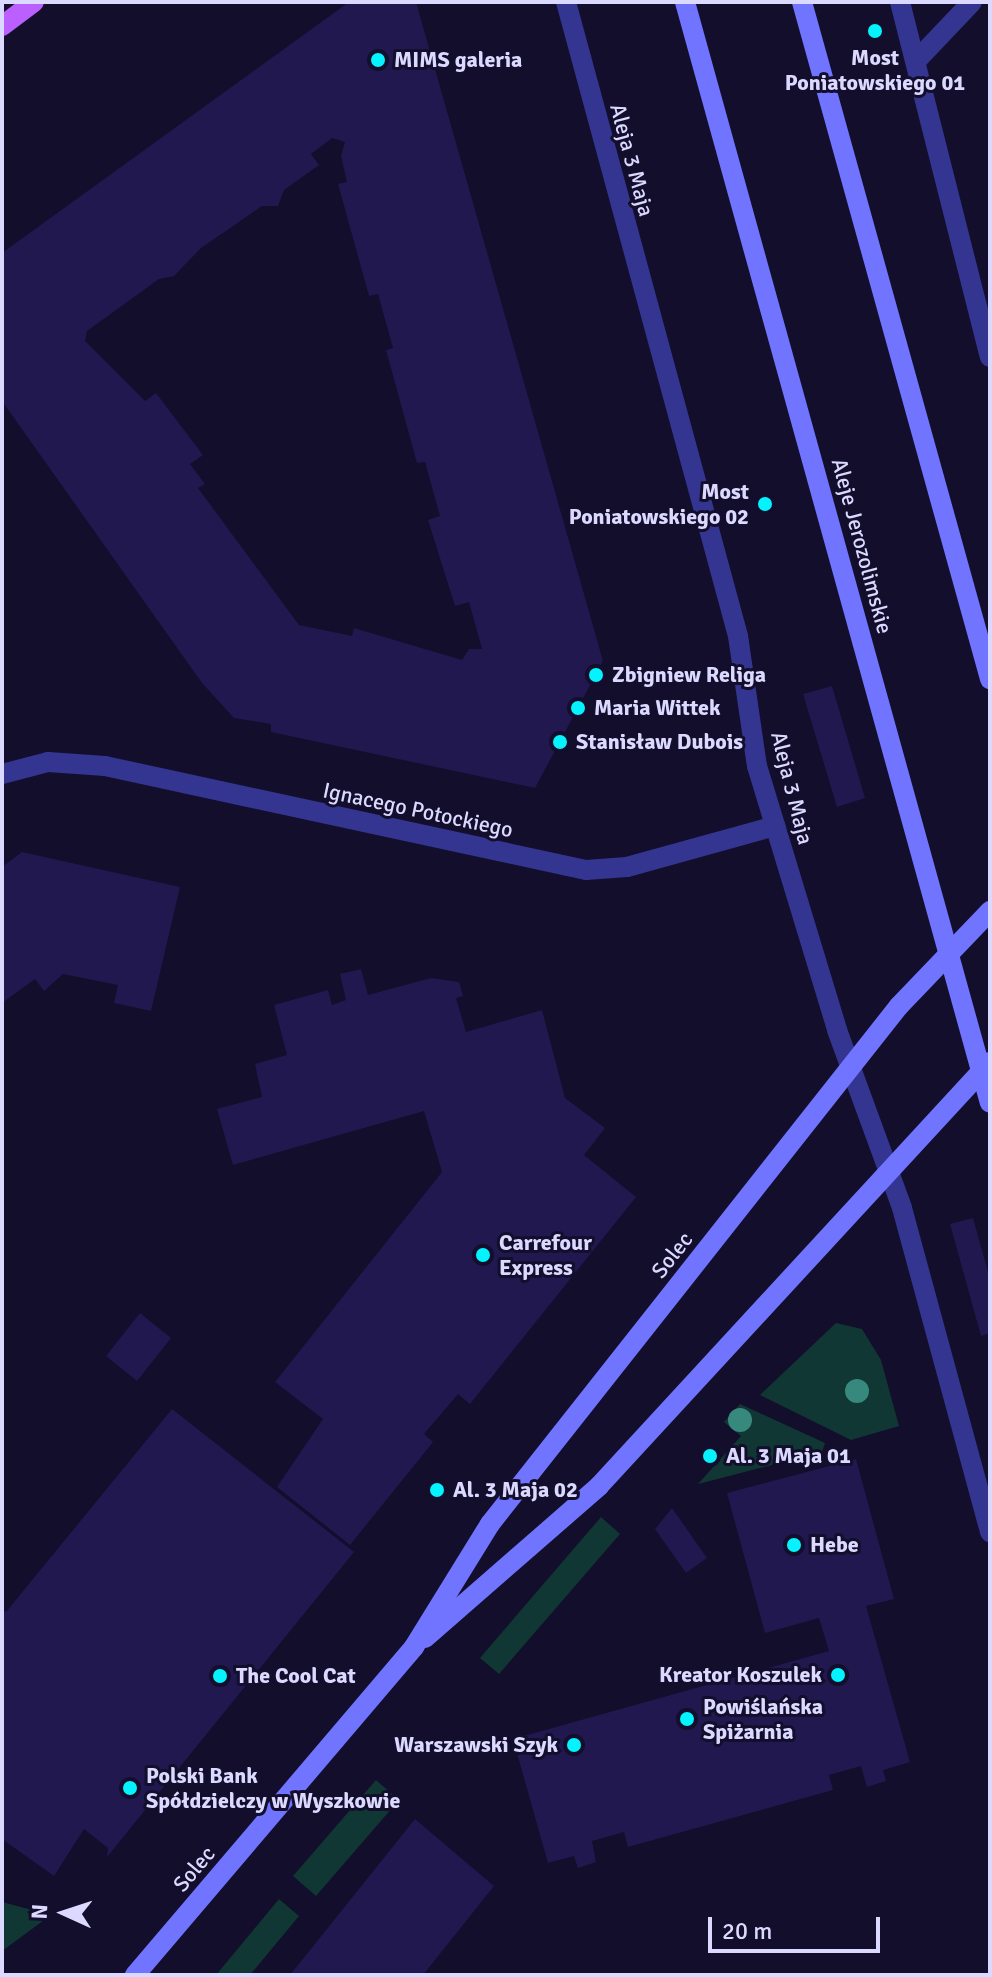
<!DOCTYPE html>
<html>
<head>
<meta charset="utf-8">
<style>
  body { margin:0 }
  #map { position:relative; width:992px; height:1977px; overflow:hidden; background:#120e2c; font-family:Signika,sans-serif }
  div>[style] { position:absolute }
  .green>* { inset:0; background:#103733 }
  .building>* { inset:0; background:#20184f }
  .lane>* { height:20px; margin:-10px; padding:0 10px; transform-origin:10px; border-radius:10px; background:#343590 }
  .street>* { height:20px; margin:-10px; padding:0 10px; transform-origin:10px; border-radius:10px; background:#343590 }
  .secondary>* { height:20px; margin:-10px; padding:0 10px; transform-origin:10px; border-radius:10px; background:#7074ff }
  .primary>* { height:20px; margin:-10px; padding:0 10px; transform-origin:10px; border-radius:10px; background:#bb60ff }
  .secondary-bridge>* { height:20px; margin:-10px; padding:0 10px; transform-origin:10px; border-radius:10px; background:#7074ff }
  .trees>* { width:24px; height:24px; margin:-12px; border-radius:50%; background:#38897d }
  .dots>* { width:22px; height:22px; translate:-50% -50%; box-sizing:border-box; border:4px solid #120e2c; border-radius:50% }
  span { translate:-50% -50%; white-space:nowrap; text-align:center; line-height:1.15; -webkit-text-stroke:6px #120e2c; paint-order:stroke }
  .poi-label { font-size:22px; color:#dbd9ff; font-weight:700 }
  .left { translate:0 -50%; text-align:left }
  .right { translate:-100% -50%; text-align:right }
  .street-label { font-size:22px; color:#dbd9ff }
  .frame { position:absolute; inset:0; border:4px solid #dbd9ff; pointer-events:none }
  .north { position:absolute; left:24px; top:1873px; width:80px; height:80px; -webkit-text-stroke:6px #120e2c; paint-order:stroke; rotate:273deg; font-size:22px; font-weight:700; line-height:32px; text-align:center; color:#dbd9ff }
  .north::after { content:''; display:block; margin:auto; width:28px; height:36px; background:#dbd9ff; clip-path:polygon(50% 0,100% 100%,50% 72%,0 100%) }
  .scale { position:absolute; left:708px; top:1917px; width:172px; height:36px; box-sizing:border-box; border:4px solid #dbd9ff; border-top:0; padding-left:10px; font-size:24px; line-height:28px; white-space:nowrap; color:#dbd9ff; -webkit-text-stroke:6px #120e2c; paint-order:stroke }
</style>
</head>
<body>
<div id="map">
  <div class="green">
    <div style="clip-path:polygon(836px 1323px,862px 1329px,881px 1360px,899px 1426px,851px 1440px,760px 1395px)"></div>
    <div style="clip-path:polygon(740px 1404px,825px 1443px,822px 1452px,698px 1484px,741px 1436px,724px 1422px)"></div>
    <div style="clip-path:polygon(601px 1517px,620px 1534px,499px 1674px,480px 1658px)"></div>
    <div style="clip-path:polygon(376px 1780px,399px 1800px,316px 1896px,293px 1876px)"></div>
    <div style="clip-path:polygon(279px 1899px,299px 1916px,250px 1975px,216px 1975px)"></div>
    <div style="clip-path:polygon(2px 1902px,51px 1915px,2px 1951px)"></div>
  </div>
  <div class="building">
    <div style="clip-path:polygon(evenodd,349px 2px,416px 2px,603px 661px,535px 788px,271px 732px,271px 724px,234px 718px,202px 683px,2px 401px,2px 253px,349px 2px,332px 138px,345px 142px,341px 156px,347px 182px,338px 184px,369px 296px,378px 294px,393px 348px,386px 350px,417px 463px,425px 462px,440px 516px,428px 520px,455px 606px,469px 602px,482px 649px,469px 649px,462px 660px,354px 628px,352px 636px,299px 625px,198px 488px,205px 484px,190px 464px,203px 455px,156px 393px,145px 401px,85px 341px,87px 331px,159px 279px,174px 276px,201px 248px,262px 206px,278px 206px,284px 190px,319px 165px,311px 154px,332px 138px)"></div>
    <div style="clip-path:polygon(832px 686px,865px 798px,837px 807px,803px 694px)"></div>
    <div style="clip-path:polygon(22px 852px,180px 887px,151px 1011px,114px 1003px,118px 985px,63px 974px,44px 991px,35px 979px,2px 1003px,2px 867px)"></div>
    <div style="clip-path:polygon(361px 969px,368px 995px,431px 978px,459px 982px,463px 996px,456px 998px,466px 1032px,542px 1010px,565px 1098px,605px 1128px,584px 1155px,636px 1197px,470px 1404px,458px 1394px,424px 1434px,433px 1442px,350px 1545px,277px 1487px,323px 1419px,275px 1382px,442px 1172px,424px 1111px,233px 1165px,217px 1109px,262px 1097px,255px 1064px,287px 1055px,274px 1005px,328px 990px,332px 1005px,346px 1000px,340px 974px)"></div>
    <div style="clip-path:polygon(973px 1218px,990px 1279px,990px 1333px,981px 1336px,950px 1224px)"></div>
    <div style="clip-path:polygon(140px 1313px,171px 1338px,137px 1381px,106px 1356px)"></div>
    <div style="clip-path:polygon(172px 1409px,354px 1552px,107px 1857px,108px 1848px,84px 1829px,54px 1876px,2px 1839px,2px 1609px,6px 1612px)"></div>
    <div style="clip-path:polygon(856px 1459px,894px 1599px,866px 1606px,910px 1762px,883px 1770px,886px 1781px,867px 1787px,861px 1766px,829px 1775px,833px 1790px,628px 1847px,624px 1832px,592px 1841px,596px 1862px,578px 1868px,574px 1856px,548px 1863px,513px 1739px,829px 1651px,819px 1618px,765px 1633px,727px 1493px)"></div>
    <div style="clip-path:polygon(672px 1508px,707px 1558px,686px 1573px,655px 1529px)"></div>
    <div style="clip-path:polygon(415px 1819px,494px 1886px,423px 1975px,290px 1975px)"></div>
  </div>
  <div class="lane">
    <div style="left:916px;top:61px;width:81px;rotate:-46.5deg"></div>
  </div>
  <div class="street">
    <div style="left:566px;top:2px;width:657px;rotate:74.82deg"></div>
    <div style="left:738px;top:636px;width:131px;rotate:81.7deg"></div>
    <div style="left:757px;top:766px;width:276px;rotate:73.1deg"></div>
    <div style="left:837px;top:1030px;width:189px;rotate:69.9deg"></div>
    <div style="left:902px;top:1208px;width:336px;rotate:74.8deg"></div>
    <div style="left:900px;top:2px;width:366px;rotate:75.8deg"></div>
    <div style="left:2px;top:774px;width:48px;rotate:-14.6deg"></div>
    <div style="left:48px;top:762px;width:57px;rotate:4deg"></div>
    <div style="left:105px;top:766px;width:492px;rotate:12.2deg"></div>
    <div style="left:586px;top:870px;width:41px;rotate:-4.2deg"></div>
    <div style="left:627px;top:867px;width:154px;rotate:-15.5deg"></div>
  </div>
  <div class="secondary">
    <div style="left:802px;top:2px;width:703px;rotate:74.48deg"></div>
    <div style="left:425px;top:1638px;width:231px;rotate:-41.1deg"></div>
    <div style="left:599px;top:1486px;width:577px;rotate:-47.32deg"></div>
    <div style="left:135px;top:1975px;width:431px;rotate:-49.6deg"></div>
    <div style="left:414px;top:1647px;width:145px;rotate:-58.3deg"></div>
    <div style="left:490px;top:1524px;width:660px;rotate:-51.71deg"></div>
    <div style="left:899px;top:1006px;width:132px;rotate:-46.2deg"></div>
  </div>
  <div class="primary">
    <div style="left:2px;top:26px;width:40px;rotate:-37deg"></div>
  </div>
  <div class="secondary-bridge">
    <div style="left:685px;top:2px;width:1142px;rotate:74.52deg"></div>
  </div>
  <div class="trees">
    <div style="left:857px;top:1391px"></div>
    <div style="left:740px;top:1420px"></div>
  </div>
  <div class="dots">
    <div style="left:875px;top:31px;background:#05f3ff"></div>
    <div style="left:378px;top:60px;background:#05f3ff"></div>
    <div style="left:765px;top:504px;background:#05f3ff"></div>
    <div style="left:596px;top:675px;background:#05f3ff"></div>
    <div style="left:578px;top:708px;background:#05f3ff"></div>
    <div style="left:560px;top:742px;background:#05f3ff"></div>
    <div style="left:483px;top:1255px;background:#05f3ff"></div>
    <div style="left:710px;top:1456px;background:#05f3ff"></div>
    <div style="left:437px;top:1490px;background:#05f3ff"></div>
    <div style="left:794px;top:1545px;background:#05f3ff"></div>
    <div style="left:838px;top:1675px;background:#05f3ff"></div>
    <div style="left:220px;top:1676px;background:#05f3ff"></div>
    <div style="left:687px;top:1719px;background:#05f3ff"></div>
    <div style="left:574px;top:1745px;background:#05f3ff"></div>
    <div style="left:130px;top:1788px;background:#05f3ff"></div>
  </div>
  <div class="poi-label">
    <span style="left:875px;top:70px">Most<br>Poniatowskiego 01</span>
    <span class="left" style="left:394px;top:60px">MIMS galeria</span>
    <span class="right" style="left:749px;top:504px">Most<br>Poniatowskiego 02</span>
    <span class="left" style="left:612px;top:675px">Zbigniew Religa</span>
    <span class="left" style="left:594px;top:708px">Maria Wittek</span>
    <span class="left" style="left:576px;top:742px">Stanisław Dubois</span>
    <span class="left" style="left:499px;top:1255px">Carrefour<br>Express</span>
    <span class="left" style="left:726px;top:1456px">Al. 3 Maja 01</span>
    <span class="left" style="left:453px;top:1490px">Al. 3 Maja 02</span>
    <span class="left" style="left:810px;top:1545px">Hebe</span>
    <span class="right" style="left:822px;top:1675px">Kreator Koszulek</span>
    <span class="left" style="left:236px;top:1676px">The Cool Cat</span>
    <span class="left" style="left:703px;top:1719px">Powiślańska<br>Spiżarnia</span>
    <span class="right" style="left:558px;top:1745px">Warszawski Szyk</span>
    <span class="left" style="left:146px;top:1788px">Polski Bank<br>Spółdzielczy w Wyszkowie</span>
  </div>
  <div class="street-label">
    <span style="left:632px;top:160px;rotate:75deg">Aleja 3 Maja</span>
    <span style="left:862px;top:546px;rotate:75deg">Aleje Jerozolimskie</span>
    <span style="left:792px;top:788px;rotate:76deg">Aleja 3 Maja</span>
    <span style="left:418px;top:810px;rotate:12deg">Ignacego Potockiego</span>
    <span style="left:672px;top:1255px;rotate:-52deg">Solec</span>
    <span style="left:194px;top:1869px;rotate:-50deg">Solec</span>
  </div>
  <div class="frame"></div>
  <div class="north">N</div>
  <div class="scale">20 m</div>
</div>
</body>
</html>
